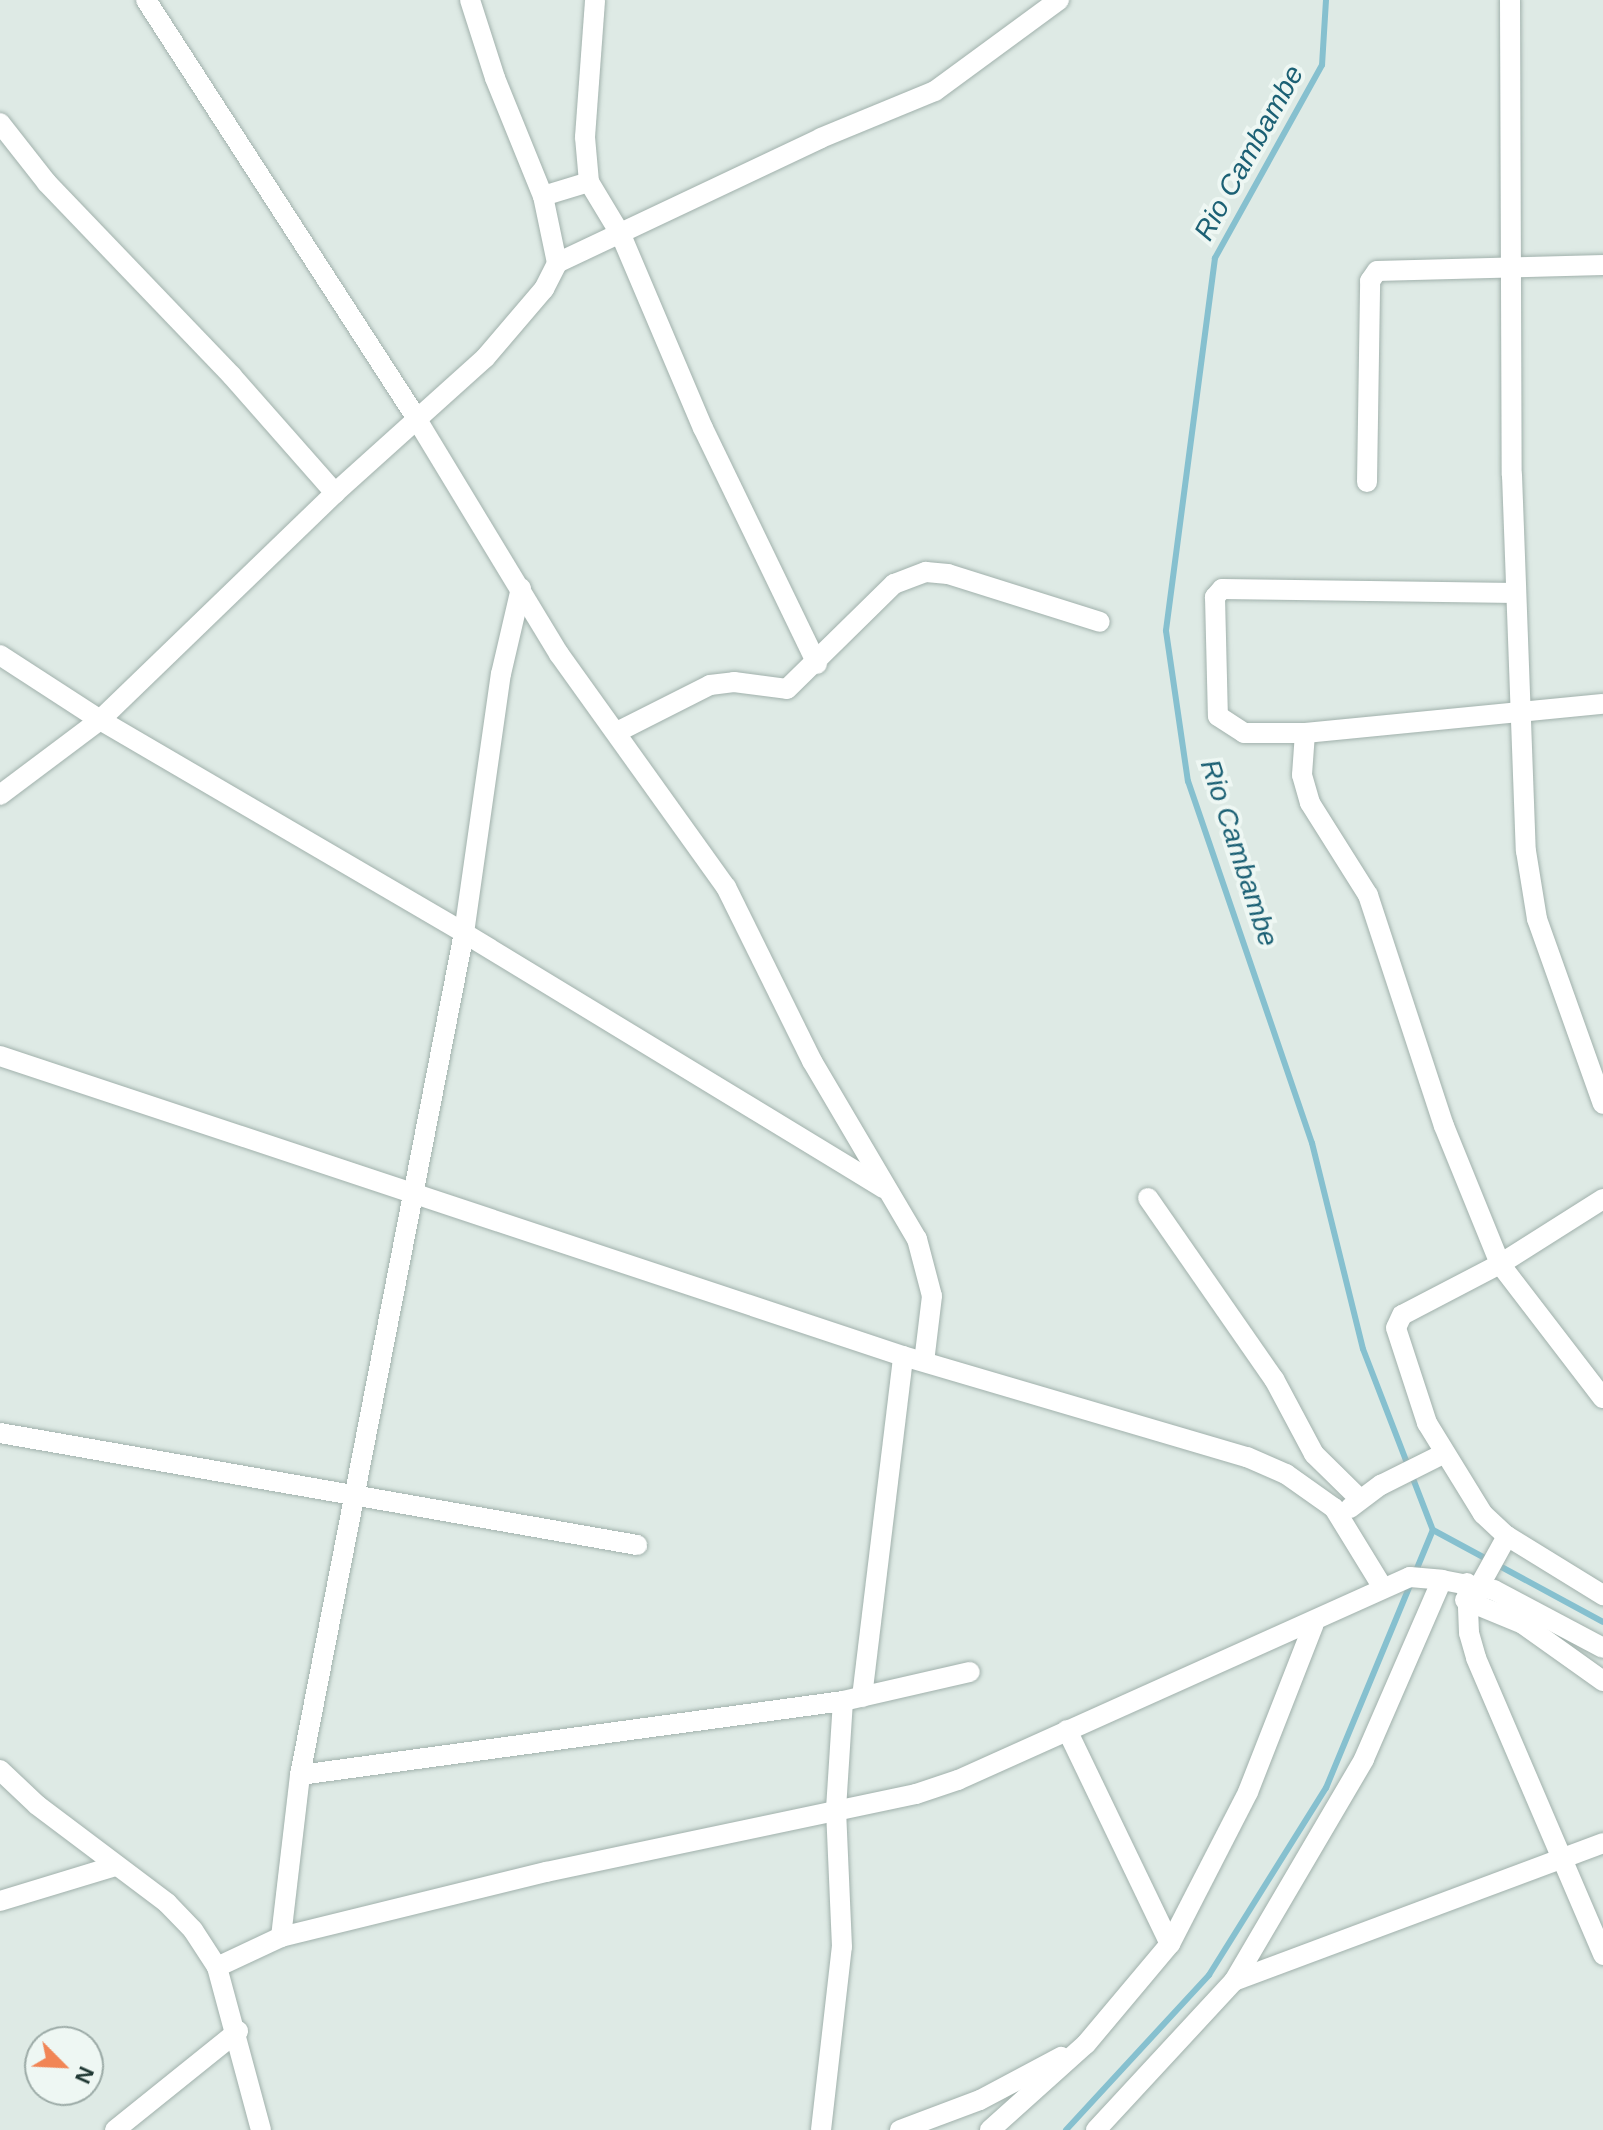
<!DOCTYPE html>
<html>
<head>
<meta charset="utf-8">
<style>
  body { margin:0 }
  #map { position:relative; width:1603px; height:2130px; overflow:hidden; background:#deeae5; font-family:Arial,sans-serif }
  div>[style] { position:absolute }
  .stream>* { height:6px; margin:-3px; padding:0 3px; transform-origin:3px; border-radius:3px; background:#86c0cf }
  .roads { filter:drop-shadow(0 0 2px #a1b1ac) drop-shadow(0 0 2px #a1b1ac) }
  .minor>* { height:20px; margin:-10px; padding:0 10px; transform-origin:10px; border-radius:10px; background:#fff }
  span { translate:-50% -50%; white-space:nowrap; text-align:center; line-height:1.15; -webkit-text-stroke:8px #eef7f3; paint-order:stroke }
  .water-label { font-size:28px; color:#1b6074; font-style:italic }
  .north { position:absolute; left:24px; top:2026px; width:80px; height:80px; box-sizing:border-box; background:#eef7f3; border:2px solid #9caba7; border-radius:50%; rotate:114deg; font-size:22px; font-weight:700; line-height:32px; text-align:center; color:#203934 }
  .north::after { content:''; display:block; margin:auto; width:28px; height:36px; background:#f18555; clip-path:polygon(50% 0,100% 100%,50% 72%,0 100%) }
</style>
</head>
<body>
<div id="map">
  <div class="stream">
    <div style="left:1326px;top:0;width:65px;rotate:93.5deg"></div>
    <div style="left:1322px;top:65px;width:221px;rotate:119deg"></div>
    <div style="left:1215px;top:258px;width:376px;rotate:97.5deg"></div>
    <div style="left:1166px;top:631px;width:152px;rotate:81.7deg"></div>
    <div style="left:1188px;top:781px;width:383px;rotate:71.1deg"></div>
    <div style="left:1312px;top:1143px;width:212px;rotate:76.1deg"></div>
    <div style="left:1363px;top:1349px;width:194px;rotate:68.9deg"></div>
    <div style="left:1433px;top:1530px;width:193px;rotate:28.4deg"></div>
    <div style="left:1066px;top:2130px;width:211px;rotate:-47.3deg"></div>
    <div style="left:1209px;top:1975px;width:221px;rotate:-58deg"></div>
    <div style="left:1326px;top:1788px;width:279px;rotate:-67.5deg"></div>
  </div>
  <div class="roads">
    <div class="minor">
      <div style="left:146px;top:0;width:498px;rotate:57.1deg"></div>
      <div style="left:416px;top:418px;width:276px;rotate:58.8deg"></div>
      <div style="left:559px;top:654px;width:287px;rotate:54.4deg"></div>
      <div style="left:726px;top:887px;width:194px;rotate:63.7deg"></div>
      <div style="left:812px;top:1061px;width:207px;rotate:59.5deg"></div>
      <div style="left:917px;top:1239px;width:59px;rotate:75.3deg"></div>
      <div style="left:932px;top:1296px;width:66px;rotate:96.9deg"></div>
      <div style="left:470px;top:0;width:82px;rotate:72.2deg"></div>
      <div style="left:495px;top:78px;width:127px;rotate:67.9deg"></div>
      <div style="left:1510px;top:0;width:475px;rotate:89.8deg"></div>
      <div style="left:1512px;top:475px;width:376px;rotate:87.9deg"></div>
      <div style="left:1526px;top:851px;width:69px;rotate:80.8deg"></div>
      <div style="left:1537px;top:919px;width:196px;rotate:70.4deg"></div>
      <div style="left:0;top:123px;width:76px;rotate:51.9deg"></div>
      <div style="left:47px;top:183px;width:267px;rotate:46.2deg"></div>
      <div style="left:232px;top:376px;width:156px;rotate:48.6deg"></div>
      <div style="left:589px;top:182px;width:62px;rotate:58.9deg"></div>
      <div style="left:621px;top:235px;width:210px;rotate:67deg"></div>
      <div style="left:703px;top:428px;width:262px;rotate:64.2deg"></div>
      <div style="left:557px;top:263px;width:292px;rotate:-25.3deg"></div>
      <div style="left:821px;top:138px;width:123px;rotate:-22.4deg"></div>
      <div style="left:935px;top:91px;width:154px;rotate:-36.3deg"></div>
      <div style="left:1367px;top:482px;width:201px;rotate:-89.1deg"></div>
      <div style="left:1370px;top:281px;width:12px;rotate:-55deg"></div>
      <div style="left:1377px;top:271px;width:226px;rotate:-1.5deg"></div>
      <div style="left:1516px;top:593px;width:294px;rotate:-179.2deg"></div>
      <div style="left:1222px;top:589px;width:11px;rotate:131deg"></div>
      <div style="left:1215px;top:597px;width:119px;rotate:88.6deg"></div>
      <div style="left:1218px;top:716px;width:31px;rotate:33deg"></div>
      <div style="left:1244px;top:733px;width:61px"></div>
      <div style="left:1305px;top:733px;width:299px;rotate:-5.6deg"></div>
      <div style="left:0;top:655px;width:119px;rotate:33deg"></div>
      <div style="left:100px;top:720px;width:422px;rotate:30.3deg"></div>
      <div style="left:464px;top:933px;width:491px;rotate:31.3deg"></div>
      <div style="left:617px;top:732px;width:104px;rotate:-26.8deg"></div>
      <div style="left:710px;top:685px;width:24px;rotate:-7deg"></div>
      <div style="left:734px;top:682px;width:53px;rotate:7.5deg"></div>
      <div style="left:787px;top:689px;width:150px;rotate:-44.5deg"></div>
      <div style="left:894px;top:584px;width:34px;rotate:-21deg"></div>
      <div style="left:926px;top:572px;width:22px;rotate:5deg"></div>
      <div style="left:948px;top:574px;width:159px;rotate:17.5deg"></div>
      <div style="left:1305px;top:733px;width:42px;rotate:94.1deg"></div>
      <div style="left:1302px;top:775px;width:29px;rotate:74deg"></div>
      <div style="left:1310px;top:803px;width:109px;rotate:57.8deg"></div>
      <div style="left:1368px;top:895px;width:243px;rotate:71.8deg"></div>
      <div style="left:1444px;top:1126px;width:149px;rotate:67.9deg"></div>
      <div style="left:1500px;top:1264px;width:169px;rotate:52.5deg"></div>
      <div style="left:0;top:795px;width:125px;rotate:-36.9deg"></div>
      <div style="left:100px;top:720px;width:327px;rotate:-44deg"></div>
      <div style="left:335px;top:493px;width:202px;rotate:-42deg"></div>
      <div style="left:485px;top:358px;width:91px;rotate:-49.5deg"></div>
      <div style="left:544px;top:289px;width:29px;rotate:-63deg"></div>
      <div style="left:557px;top:263px;width:68px;rotate:-101.8deg"></div>
      <div style="left:543px;top:196px;width:48px;rotate:-16.9deg"></div>
      <div style="left:589px;top:182px;width:45px;rotate:-95.1deg"></div>
      <div style="left:585px;top:137px;width:137px;rotate:-85.8deg"></div>
      <div style="left:0;top:1056px;width:952px;rotate:18.38deg"></div>
      <div style="left:903px;top:1356px;width:359px;rotate:16.4deg"></div>
      <div style="left:1247px;top:1457px;width:43px;rotate:23.6deg"></div>
      <div style="left:1286px;top:1474px;width:59px;rotate:35.3deg"></div>
      <div style="left:1334px;top:1508px;width:94px;rotate:58.5deg"></div>
      <div style="left:1148px;top:1198px;width:221px;rotate:55.2deg"></div>
      <div style="left:1274px;top:1379px;width:85px;rotate:61.9deg"></div>
      <div style="left:1314px;top:1454px;width:64px;rotate:44.4deg"></div>
      <div style="left:1603px;top:1199px;width:122px;rotate:147.7deg"></div>
      <div style="left:1500px;top:1264px;width:110px;rotate:152.5deg"></div>
      <div style="left:1402px;top:1315px;width:14px;rotate:115deg"></div>
      <div style="left:1396px;top:1328px;width:100px;rotate:71.9deg"></div>
      <div style="left:1427px;top:1423px;width:107px;rotate:58.4deg"></div>
      <div style="left:1483px;top:1514px;width:33px;rotate:43deg"></div>
      <div style="left:1507px;top:1536px;width:113px;rotate:31.6deg"></div>
      <div style="left:0;top:1433px;width:647px;rotate:9.97deg"></div>
      <div style="left:1350px;top:1508px;width:39px;rotate:-37deg"></div>
      <div style="left:1381px;top:1485px;width:69px;rotate:-26.6deg"></div>
      <div style="left:1467px;top:1583px;width:50px;rotate:87.7deg"></div>
      <div style="left:1469px;top:1633px;width:26px;rotate:74deg"></div>
      <div style="left:1476px;top:1658px;width:323px;rotate:66.8deg"></div>
      <div style="left:1480px;top:1585px;width:56px;rotate:-61.1deg"></div>
      <div style="left:1465px;top:1600px;width:63px;rotate:22.5deg"></div>
      <div style="left:1523px;top:1624px;width:98px;rotate:35.5deg"></div>
      <div style="left:862px;top:1697px;width:343px;rotate:-83.1deg"></div>
      <div style="left:1067px;top:1730px;width:237px;rotate:64.3deg"></div>
      <div style="left:0;top:1770px;width:51px;rotate:43.4deg"></div>
      <div style="left:37px;top:1805px;width:163px;rotate:37deg"></div>
      <div style="left:167px;top:1903px;width:37px;rotate:46deg"></div>
      <div style="left:193px;top:1930px;width:44px;rotate:57deg"></div>
      <div style="left:217px;top:1967px;width:169px;rotate:74.9deg"></div>
      <div style="left:300px;top:1775px;width:548px;rotate:-7.76deg"></div>
      <div style="left:843px;top:1701px;width:130px;rotate:-12.9deg"></div>
      <div style="left:0;top:1901px;width:120px;rotate:-16.9deg"></div>
      <div style="left:281px;top:1937px;width:163px;rotate:-83.3deg"></div>
      <div style="left:300px;top:1775px;width:858px;rotate:-78.98deg"></div>
      <div style="left:464px;top:933px;width:262px;rotate:-81.9deg"></div>
      <div style="left:501px;top:674px;width:88px;rotate:-76.9deg"></div>
      <div style="left:217px;top:1967px;width:71px;rotate:-25.1deg"></div>
      <div style="left:281px;top:1937px;width:273px;rotate:-13.8deg"></div>
      <div style="left:546px;top:1872px;width:378px;rotate:-11.9deg"></div>
      <div style="left:916px;top:1794px;width:44px;rotate:-18.4deg"></div>
      <div style="left:958px;top:1780px;width:495px;rotate:-24.2deg"></div>
      <div style="left:1410px;top:1577px;width:32px;rotate:5deg"></div>
      <div style="left:1234px;top:1981px;width:394px;rotate:-20.5deg"></div>
      <div style="left:115px;top:2130px;width:158px;rotate:-38.8deg"></div>
      <div style="left:821px;top:2130px;width:184px;rotate:-83.5deg"></div>
      <div style="left:842px;top:1947px;width:138px;rotate:-92.5deg"></div>
      <div style="left:836px;top:1809px;width:108px;rotate:-86.3deg"></div>
      <div style="left:900px;top:2130px;width:85px;rotate:-20.6deg"></div>
      <div style="left:980px;top:2100px;width:92px;rotate:-28deg"></div>
      <div style="left:990px;top:2130px;width:129px;rotate:-41.9deg"></div>
      <div style="left:1086px;top:2044px;width:131px;rotate:-50deg"></div>
      <div style="left:1170px;top:1944px;width:171px;rotate:-62.8deg"></div>
      <div style="left:1248px;top:1792px;width:180px;rotate:-68.6deg"></div>
      <div style="left:1096px;top:2130px;width:203px;rotate:-47.2deg"></div>
      <div style="left:1234px;top:1981px;width:257px;rotate:-59.6deg"></div>
      <div style="left:1364px;top:1759px;width:195px;rotate:-66.5deg"></div>
      <div style="left:1442px;top:1580px;width:53px;rotate:10.9deg"></div>
      <div style="left:1494px;top:1590px;width:123px;rotate:28deg"></div>
    </div>
  </div>
  <div class="water-label">
    <span style="left:1249px;top:153px;rotate:-61deg">Rio Cambambe</span>
    <span style="left:1239px;top:853px;rotate:72deg">Rio Cambambe</span>
  </div>
  <div class="north">N</div>
</div>
</body>
</html>
